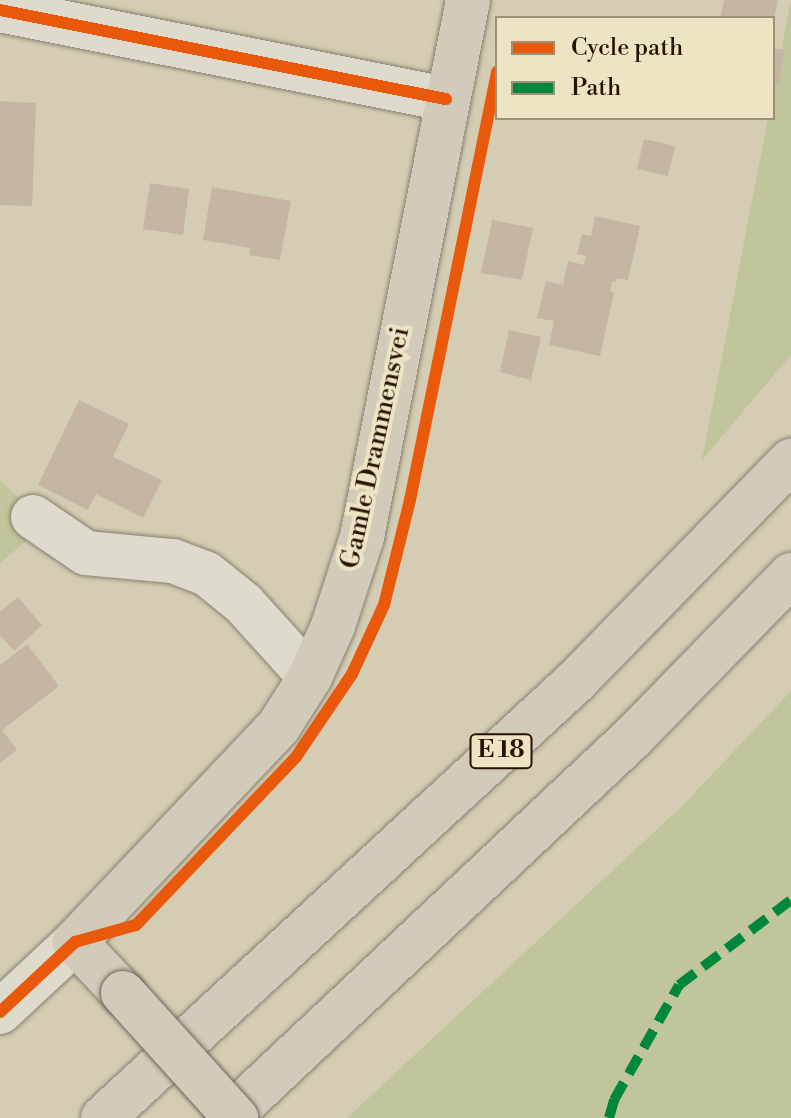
<!DOCTYPE html>
<html>
<head>
<meta charset="utf-8">
<style>
  body { margin:0 }
  #map { position:relative; width:791px; height:1118px; overflow:hidden; background:#d5cdb3; font-family:"Libre Bodoni",serif }
  div>[style] { position:absolute }
  .green>* { inset:0; background:#c1c59b }
  .building>* { inset:0; background:#c5b5a3 }
  .roads { filter:drop-shadow(0 0 2px #878170) drop-shadow(0 0 2px #878170) }
  .minor>* { height:44px; margin:-22px; padding:0 22px; transform-origin:22px; border-radius:22px; background:#dedbcc }
  .major>* { height:44px; margin:-22px; padding:0 22px; transform-origin:22px; border-radius:22px; background:#d2cbb9 }
  .highway>* { height:44px; margin:-22px; padding:0 22px; transform-origin:22px; border-radius:22px; background:#d2cbb9 }
  .bridges { filter:drop-shadow(0 0 2px #6f6759) drop-shadow(0 0 2px #6f6759) }
  .major-bridge>* { height:44px; margin:-22px; padding:0 22px; transform-origin:22px; border-radius:22px; background:#d2cbb9 }
  .quiet>* { height:10px; margin-top:-5px; transform-origin:0; background:repeating-linear-gradient(90deg,#00873e 0 20px,transparent 0 30px) }
  .cycleway>* { height:12px; margin:-6px; padding:0 6px; transform-origin:6px; border-radius:6px; background:#e8590c }
  span { translate:-50% -50%; white-space:nowrap; text-align:center; line-height:1.15; -webkit-text-stroke:8px #ede4c4; paint-order:stroke }
  .shield-label span { padding:2px 6px; background:#ede4c4; border:2px solid; border-radius:6px; -webkit-text-stroke-width:0 }
  .shield-label { font-size:24px; color:#271204; font-weight:700 }
  .street-label { font-size:26px; color:#271204 }
  .legend { position:absolute; left:495px; top:16px; width:280px; height:104px; box-sizing:border-box; background:#ede4c4; border:2px solid #9e9077; margin:0; padding:10px 14px; list-style:none; font-size:24px; color:#271204 }
  .legend li { display:flex; align-items:center; gap:16px; height:40px }
  .legend b { width:40px; border:2px solid #9e9077 }
</style>
</head>
<body>
<div id="map">
  <div class="green">
    <div style="clip-path:polygon(791px 0,791px 355px,702px 460px,768px 118px,773px 118px,773px 90px)"></div>
    <div style="clip-path:polygon(0 481px,48px 523px,0 563px)"></div>
    <div style="clip-path:polygon(791px 691px,791px 1118px,347px 1118px,682px 806px)"></div>
  </div>
  <div class="building">
    <div style="clip-path:polygon(724px 0,775px 0,778px 1px,774px 18px,720px 18px)"></div>
    <div style="clip-path:polygon(773px 48px,785px 50px,779px 84px,773px 83px)"></div>
    <div style="clip-path:polygon(0 101px,36px 103px,32px 206px,0 205px)"></div>
    <div style="clip-path:polygon(644px 139px,675px 146px,668px 176px,637px 169px)"></div>
    <div style="clip-path:polygon(150px 183px,189px 189px,183px 235px,143px 229px)"></div>
    <div style="clip-path:polygon(212px 187px,291px 201px,280px 260px,249px 255px,250px 248px,203px 240px)"></div>
    <div style="clip-path:polygon(595px 216px,640px 226px,628px 280px,617px 278px,616px 282px,612px 282px,610px 291px,614px 292px,600px 356px,549px 345px,554px 321px,537px 318px,546px 281px,563px 285px,568px 261px,584px 265px,586px 256px,577px 254px,582px 234px,591px 236px)"></div>
    <div style="clip-path:polygon(492px 220px,533px 228px,522px 280px,481px 273px)"></div>
    <div style="clip-path:polygon(509px 330px,541px 337px,531px 380px,500px 372px)"></div>
    <div style="clip-path:polygon(79px 400px,129px 424px,113px 457px,162px 480px,143px 518px,96px 494px,88px 510px,38px 485px)"></div>
    <div style="clip-path:polygon(18px 597px,42px 625px,14px 651px,0 635px,0 612px)"></div>
    <div style="clip-path:polygon(27px 644px,59px 686px,2px 730px,17px 750px,0 763px,0 665px)"></div>
  </div>
  <div class="roads">
    <div class="minor">
      <div style="left:0;top:10px;width:455px;rotate:11.3deg"></div>
      <div style="left:33px;top:517px;width:64px;rotate:34.2deg"></div>
      <div style="left:86px;top:553px;width:87px;rotate:5.3deg"></div>
      <div style="left:173px;top:561px;width:36px;rotate:21deg"></div>
      <div style="left:207px;top:574px;width:48px;rotate:39deg"></div>
      <div style="left:244px;top:604px;width:98px;rotate:47.9deg"></div>
      <div style="left:0;top:1012px;width:103px;rotate:-43deg"></div>
    </div>
    <div class="major">
      <div style="left:123px;top:993px;width:70px;rotate:-133.3deg"></div>
      <div style="left:75px;top:942px;width:297px;rotate:-46.6deg"></div>
      <div style="left:279px;top:726px;width:58px;rotate:-57.7deg"></div>
      <div style="left:310px;top:677px;width:56px;rotate:-65.7deg"></div>
      <div style="left:333px;top:626px;width:94px;rotate:-72deg"></div>
      <div style="left:362px;top:537px;width:547px;rotate:-78.83deg"></div>
    </div>
    <div class="highway">
      <div style="left:103px;top:1118px;width:644px;rotate:-42.73deg"></div>
      <div style="left:576px;top:681px;width:308px;rotate:-45.7deg"></div>
      <div style="left:228px;top:1118px;width:555px;rotate:-43.25deg"></div>
      <div style="left:632px;top:738px;width:228px;rotate:-45.7deg"></div>
    </div>
  </div>
  <div class="bridges">
    <div class="major-bridge">
      <div style="left:123px;top:993px;width:169px;rotate:47.9deg"></div>
    </div>
  </div>
  <div class="quiet">
    <div style="left:609px;top:1118px;width:19px;rotate:-74deg"></div>
    <div style="left:614px;top:1100px;width:132px;rotate:-60.5deg"></div>
    <div style="left:679px;top:985px;width:141px;rotate:-37.2deg"></div>
  </div>
  <div class="cycleway">
    <div style="left:0;top:10px;width:455px;rotate:11.3deg"></div>
    <div style="left:0;top:1012px;width:103px;rotate:-43deg"></div>
    <div style="left:75px;top:942px;width:63px;rotate:-15.6deg"></div>
    <div style="left:136px;top:925px;width:232px;rotate:-46.4deg"></div>
    <div style="left:296px;top:757px;width:100px;rotate:-56deg"></div>
    <div style="left:352px;top:674px;width:76px;rotate:-65.1deg"></div>
    <div style="left:384px;top:605px;width:108px;rotate:-76.1deg"></div>
    <div style="left:410px;top:500px;width:437px;rotate:-78.5deg"></div>
  </div>
  <div class="shield-label">
    <span style="left:501px;top:751px">E 18</span>
  </div>
  <div class="street-label">
    <span style="left:376px;top:448px;rotate:-78deg">Gamle Drammensvei</span>
  </div>
  <ul class="legend">
  <li><b style="height:10px;background:#e8590c"></b>Cycle path</li>
  <li><b style="height:10px;background:#00873e"></b>Path</li>
  </ul>
</div>
</body>
</html>
